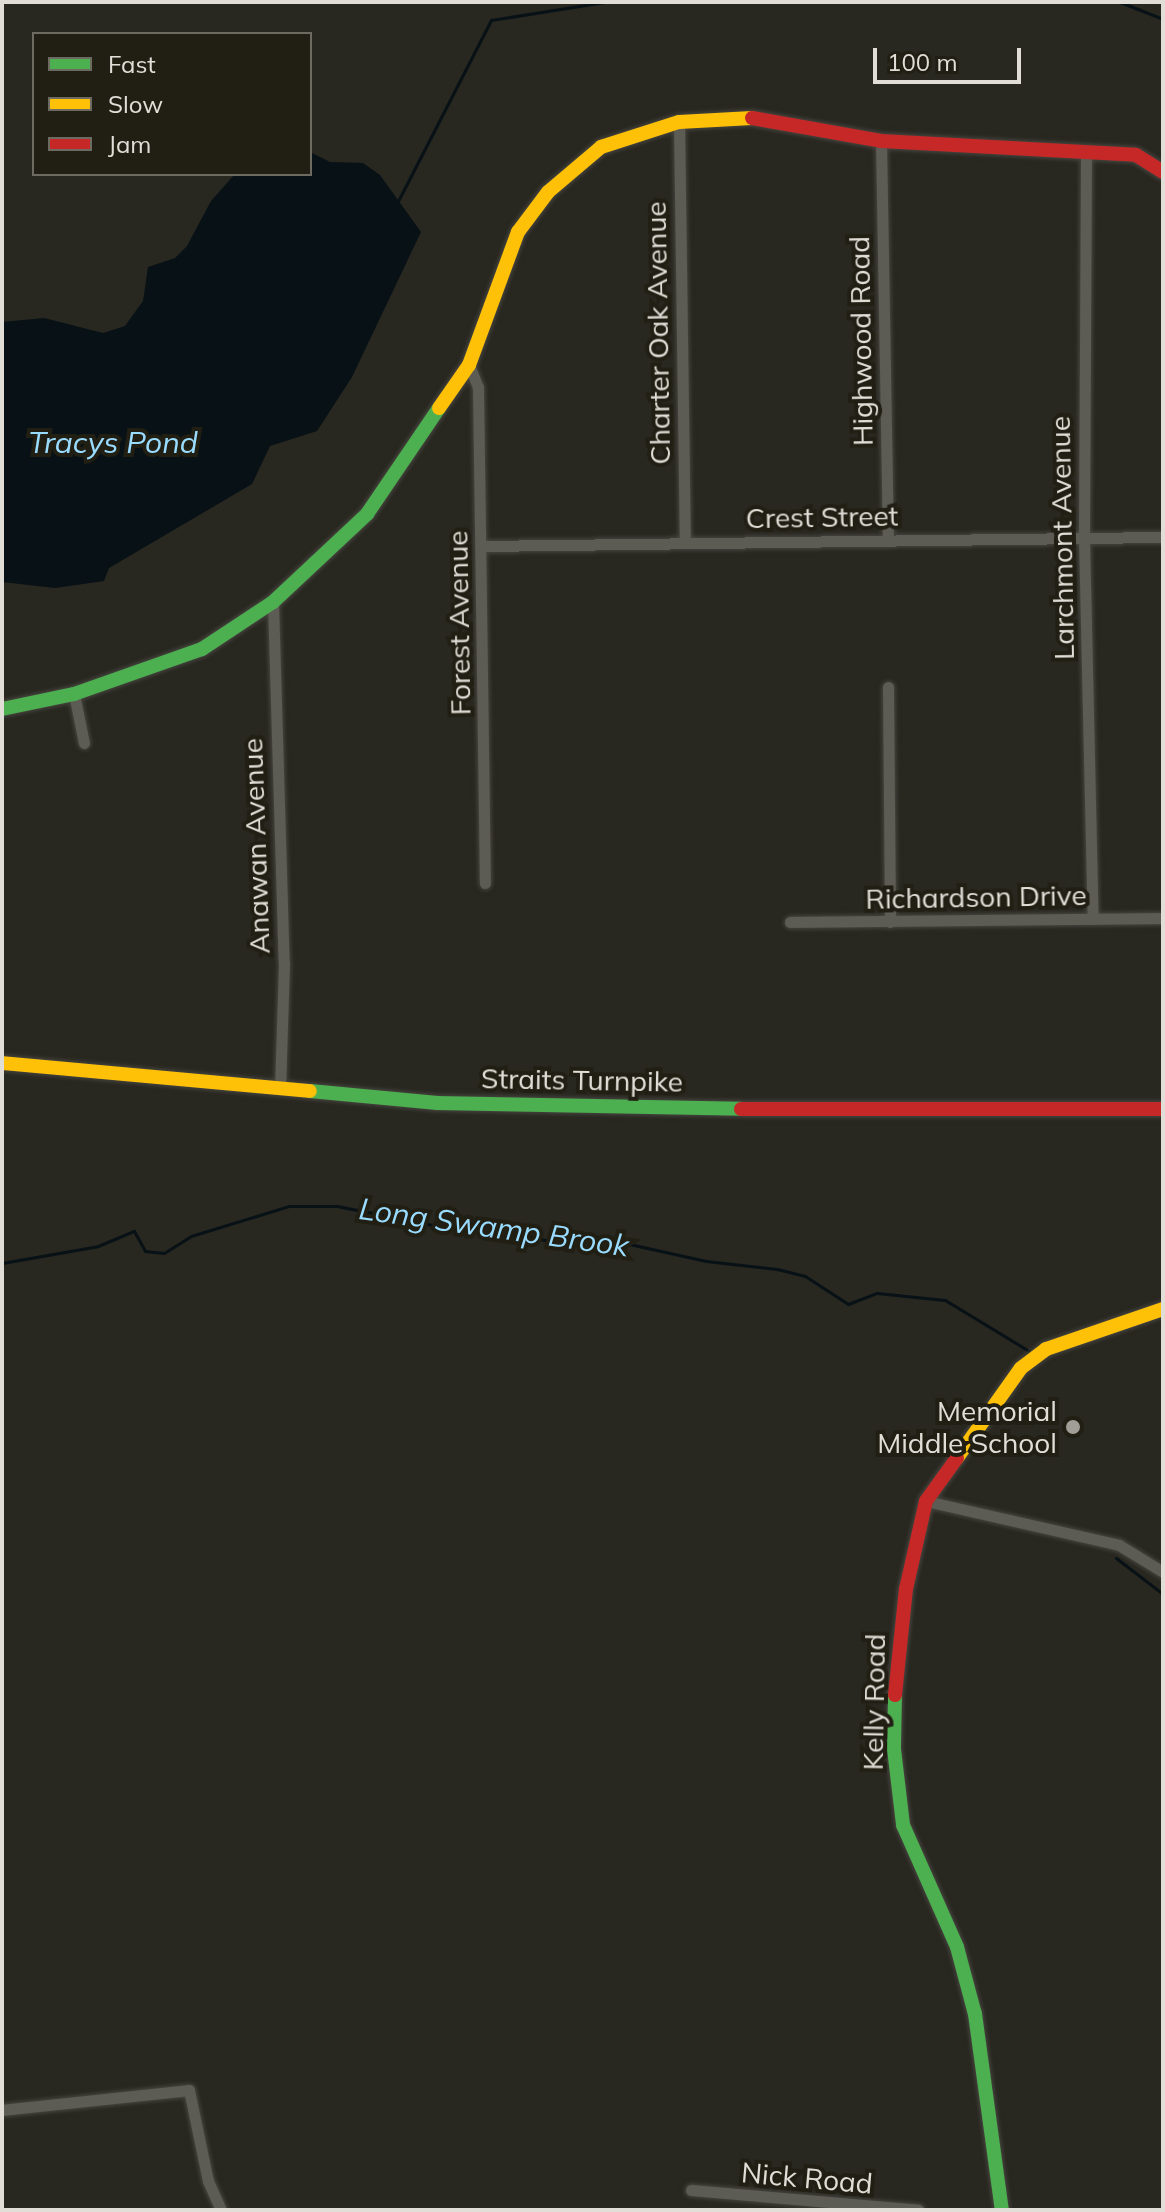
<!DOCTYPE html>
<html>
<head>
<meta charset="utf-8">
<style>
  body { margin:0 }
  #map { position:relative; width:1165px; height:2212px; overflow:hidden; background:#282720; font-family:Mulish,sans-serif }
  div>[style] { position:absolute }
  .water>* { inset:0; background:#071116 }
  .stream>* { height:3px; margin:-1.5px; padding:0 1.5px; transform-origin:1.5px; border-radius:1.5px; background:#071116 }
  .roads { filter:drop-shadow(0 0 2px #46453f) drop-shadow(0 0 2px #46453f) }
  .street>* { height:11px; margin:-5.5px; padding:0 5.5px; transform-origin:5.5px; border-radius:5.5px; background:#5c5b54 }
  .fast>* { height:14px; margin:-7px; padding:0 7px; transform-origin:7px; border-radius:7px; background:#4caf50 }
  .slow>* { height:14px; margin:-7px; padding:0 7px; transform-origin:7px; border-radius:7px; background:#ffc107 }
  .jam>* { height:14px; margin:-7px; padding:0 7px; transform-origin:7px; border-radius:7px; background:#c62828 }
  .dots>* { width:22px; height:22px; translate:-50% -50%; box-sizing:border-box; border:4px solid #211f13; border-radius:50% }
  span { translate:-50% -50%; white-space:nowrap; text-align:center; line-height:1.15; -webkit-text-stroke:8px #211f13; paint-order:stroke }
  .street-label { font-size:28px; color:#e0ded7 }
  .poi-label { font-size:28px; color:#e0ded7 }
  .right { translate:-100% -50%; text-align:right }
  .water-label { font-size:30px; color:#9adcff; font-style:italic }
  .frame { position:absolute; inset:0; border:4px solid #e0ded7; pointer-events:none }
  .legend { position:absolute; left:32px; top:32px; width:280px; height:144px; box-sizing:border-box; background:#211f13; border:2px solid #6d6b61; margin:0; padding:10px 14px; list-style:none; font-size:24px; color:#e0ded7 }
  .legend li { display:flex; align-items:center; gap:16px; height:40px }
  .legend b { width:40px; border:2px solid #6d6b61 }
  .scale { position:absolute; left:873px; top:48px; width:148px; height:36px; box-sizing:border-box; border:4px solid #e0ded7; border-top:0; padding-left:10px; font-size:24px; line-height:28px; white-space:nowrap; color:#e0ded7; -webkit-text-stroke:6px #211f13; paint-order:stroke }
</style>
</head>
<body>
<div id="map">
  <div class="water">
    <div style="clip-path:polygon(310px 152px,330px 162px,363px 163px,380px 175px,421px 232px,352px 377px,317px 431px,270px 446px,252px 484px,109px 568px,104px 581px,55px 588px,2px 582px,2px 322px,44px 318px,103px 333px,125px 326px,143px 301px,148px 267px,175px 258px,187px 246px,211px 201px,235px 174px,310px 174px)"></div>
  </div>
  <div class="stream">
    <div style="left:1120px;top:2px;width:46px;rotate:21.6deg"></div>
    <div style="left:397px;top:203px;width:206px;rotate:-62.8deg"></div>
    <div style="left:491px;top:20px;width:115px;rotate:-9deg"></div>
    <div style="left:2px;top:1263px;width:97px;rotate:-10deg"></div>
    <div style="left:98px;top:1246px;width:39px;rotate:-23deg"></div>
    <div style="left:134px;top:1231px;width:23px;rotate:61deg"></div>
    <div style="left:145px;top:1251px;width:19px;rotate:6deg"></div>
    <div style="left:164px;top:1253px;width:32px;rotate:-32deg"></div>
    <div style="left:191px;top:1236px;width:102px;rotate:-17deg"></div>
    <div style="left:289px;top:1206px;width:48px"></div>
    <div style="left:337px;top:1206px;width:102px;rotate:11.3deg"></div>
    <div style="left:437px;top:1226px;width:28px;rotate:-10deg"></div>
    <div style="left:465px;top:1221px;width:82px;rotate:13.4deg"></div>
    <div style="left:545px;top:1240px;width:39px;rotate:-9deg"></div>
    <div style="left:584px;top:1234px;width:125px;rotate:12.5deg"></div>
    <div style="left:706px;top:1261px;width:71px;rotate:6.4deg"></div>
    <div style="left:777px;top:1269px;width:29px;rotate:14deg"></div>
    <div style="left:805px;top:1276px;width:51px;rotate:33.1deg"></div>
    <div style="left:848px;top:1304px;width:31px;rotate:-21deg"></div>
    <div style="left:877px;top:1293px;width:68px;rotate:5.9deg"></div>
    <div style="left:945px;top:1300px;width:102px;rotate:31.3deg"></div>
    <div style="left:1116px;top:1558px;width:59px;rotate:37.5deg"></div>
  </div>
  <div class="roads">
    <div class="street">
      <div style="left:679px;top:122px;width:420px;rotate:89.2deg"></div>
      <div style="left:881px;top:141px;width:399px;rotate:89deg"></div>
      <div style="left:1086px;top:156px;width:381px;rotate:90.3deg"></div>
      <div style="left:1084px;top:537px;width:382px;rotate:88.7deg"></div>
      <div style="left:469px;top:365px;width:24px;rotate:68deg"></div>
      <div style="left:478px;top:387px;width:496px;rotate:89.2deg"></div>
      <div style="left:482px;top:546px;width:681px;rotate:-0.76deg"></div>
      <div style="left:273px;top:602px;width:361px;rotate:88.3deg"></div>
      <div style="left:284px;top:963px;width:125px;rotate:91.8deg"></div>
      <div style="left:888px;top:687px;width:235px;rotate:89.5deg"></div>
      <div style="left:74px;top:694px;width:50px;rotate:78.5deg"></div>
      <div style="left:790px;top:922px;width:373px;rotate:-0.6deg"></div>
      <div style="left:926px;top:1501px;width:198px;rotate:12.8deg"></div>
      <div style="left:1119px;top:1545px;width:52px;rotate:31.5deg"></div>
      <div style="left:2px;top:2110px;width:188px;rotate:-6.1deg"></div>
      <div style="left:189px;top:2090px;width:93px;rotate:78.2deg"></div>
      <div style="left:208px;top:2181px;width:32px;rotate:66deg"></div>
      <div style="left:691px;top:2190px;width:228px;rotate:5deg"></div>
    </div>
    <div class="fast">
      <div style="left:2px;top:709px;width:74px;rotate:-11.8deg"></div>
      <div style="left:74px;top:694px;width:136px;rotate:-19.4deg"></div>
      <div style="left:202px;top:649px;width:85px;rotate:-33.5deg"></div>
      <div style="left:273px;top:602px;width:129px;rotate:-43.1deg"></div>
      <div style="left:367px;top:514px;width:128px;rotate:-55.8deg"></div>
      <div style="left:310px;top:1091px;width:128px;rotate:5.4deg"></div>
      <div style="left:437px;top:1103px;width:304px;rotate:1.1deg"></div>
      <div style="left:895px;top:1695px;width:54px;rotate:91.1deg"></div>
      <div style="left:894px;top:1749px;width:77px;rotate:83.2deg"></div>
      <div style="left:903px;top:1825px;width:133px;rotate:66.1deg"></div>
      <div style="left:957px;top:1947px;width:69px;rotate:75deg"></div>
      <div style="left:975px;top:2014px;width:198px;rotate:82.2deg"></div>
    </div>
    <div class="slow">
      <div style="left:439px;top:408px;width:52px;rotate:-55.1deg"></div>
      <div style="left:469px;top:365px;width:142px;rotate:-69.8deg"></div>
      <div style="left:518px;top:232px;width:50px;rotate:-53.1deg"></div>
      <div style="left:548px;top:192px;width:70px;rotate:-40.3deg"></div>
      <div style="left:601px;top:147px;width:82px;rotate:-17.8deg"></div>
      <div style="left:679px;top:122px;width:73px;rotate:-3.1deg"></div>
      <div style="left:2px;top:1063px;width:309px;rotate:5.2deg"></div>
      <div style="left:957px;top:1458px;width:110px;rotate:-54.6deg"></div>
      <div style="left:1021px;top:1368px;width:31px;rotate:-37deg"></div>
      <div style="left:1046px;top:1349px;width:124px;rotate:-18.9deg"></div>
    </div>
    <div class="jam">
      <div style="left:752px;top:118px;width:131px;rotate:10.1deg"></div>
      <div style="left:881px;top:141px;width:255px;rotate:3.1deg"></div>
      <div style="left:1136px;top:155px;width:32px;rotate:32deg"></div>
      <div style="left:741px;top:1109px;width:422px"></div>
      <div style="left:895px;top:1695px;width:107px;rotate:-84.1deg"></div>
      <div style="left:906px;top:1589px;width:90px;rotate:-77.2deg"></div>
      <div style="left:926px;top:1501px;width:53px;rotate:-54.2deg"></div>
    </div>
  </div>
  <div class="dots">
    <div style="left:1073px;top:1427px;background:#a09e97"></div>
  </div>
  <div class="street-label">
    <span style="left:658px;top:333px;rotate:-91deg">Charter Oak Avenue</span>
    <span style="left:861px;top:341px;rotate:-91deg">Highwood Road</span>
    <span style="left:822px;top:517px;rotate:-1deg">Crest Street</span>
    <span style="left:1062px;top:538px;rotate:-91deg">Larchmont Avenue</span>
    <span style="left:459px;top:623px;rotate:-91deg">Forest Avenue</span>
    <span style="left:256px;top:846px;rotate:-92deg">Anawan Avenue</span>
    <span style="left:976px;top:897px;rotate:-1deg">Richardson Drive</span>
    <span style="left:582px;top:1080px;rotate:1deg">Straits Turnpike</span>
    <span style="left:874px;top:1702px;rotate:-89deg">Kelly Road</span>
    <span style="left:807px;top:2178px;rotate:5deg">Nick Road</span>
  </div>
  <div class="poi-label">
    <span class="right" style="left:1057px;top:1427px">Memorial<br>Middle School</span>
  </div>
  <div class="water-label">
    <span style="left:113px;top:442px">Tracys Pond</span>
    <span style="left:494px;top:1227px;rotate:8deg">Long Swamp Brook</span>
  </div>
  <div class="frame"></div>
  <ul class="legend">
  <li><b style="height:10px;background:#4caf50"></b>Fast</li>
  <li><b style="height:10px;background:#ffc107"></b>Slow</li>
  <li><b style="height:10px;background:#c62828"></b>Jam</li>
  </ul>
  <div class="scale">100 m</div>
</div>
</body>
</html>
